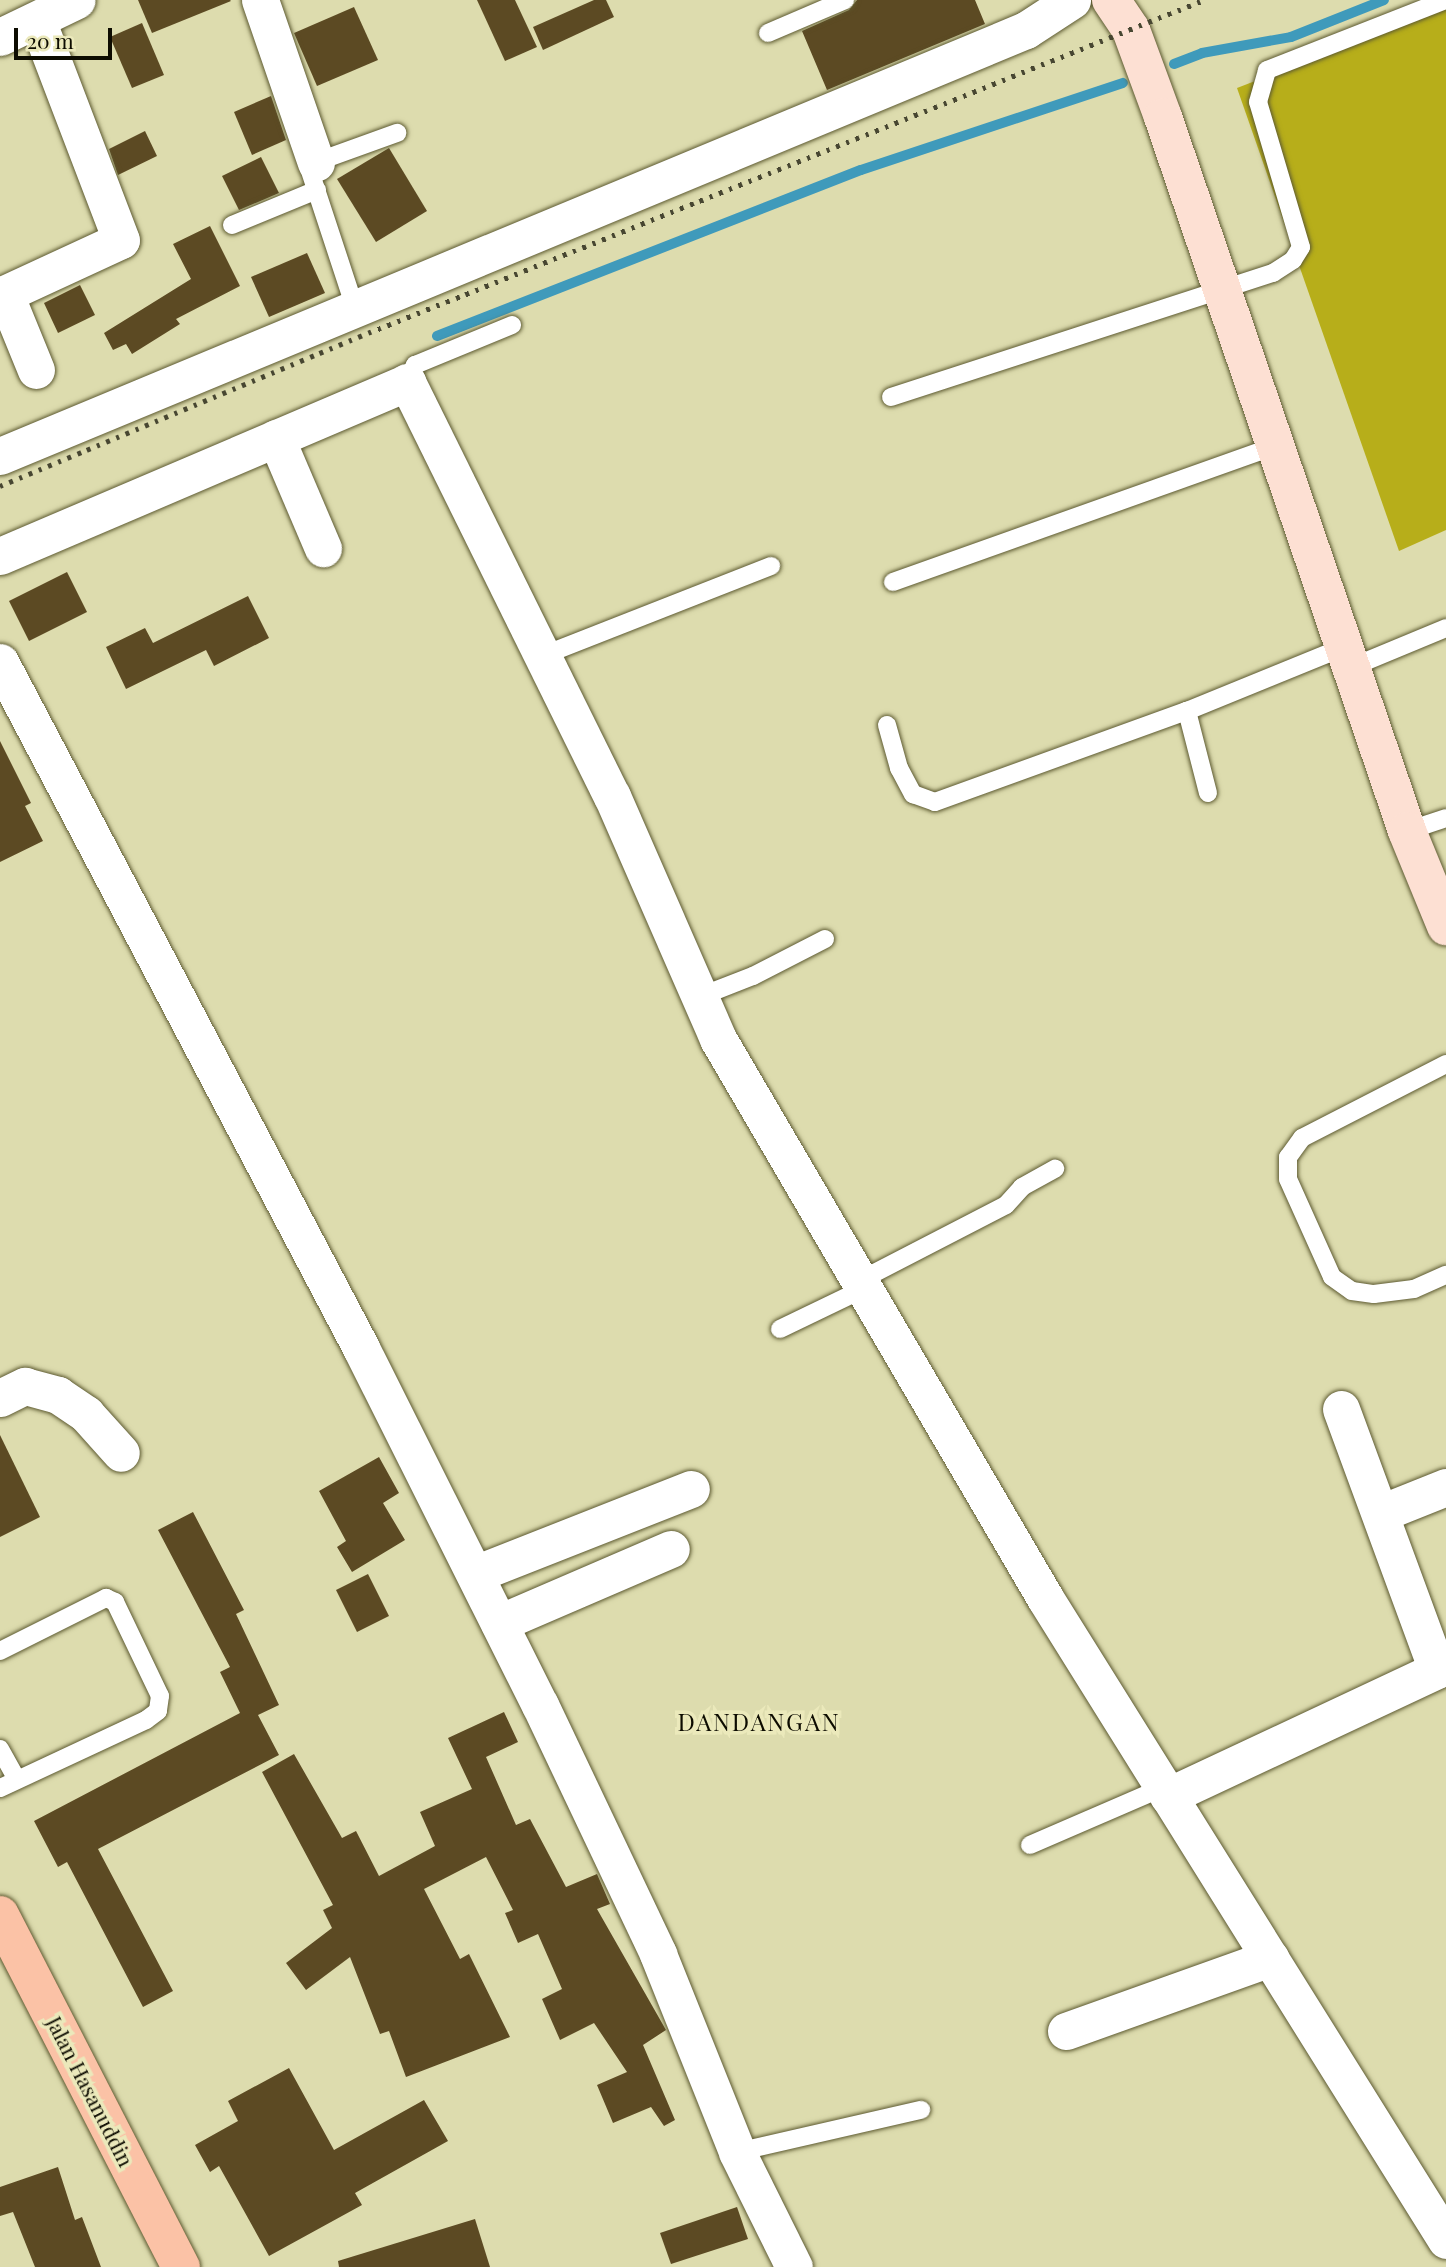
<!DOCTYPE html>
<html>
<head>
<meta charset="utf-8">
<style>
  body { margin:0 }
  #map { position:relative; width:1446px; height:2267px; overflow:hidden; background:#dddcae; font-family:"Playfair Display",serif }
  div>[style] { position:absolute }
  .green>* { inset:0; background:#b7ae1a }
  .stream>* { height:10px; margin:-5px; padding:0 5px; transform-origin:5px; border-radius:5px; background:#3f9abb }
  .building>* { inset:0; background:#5c4a23 }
  .roads { filter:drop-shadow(0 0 2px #5d5a31) drop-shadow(0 0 2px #5d5a31) }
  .lane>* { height:18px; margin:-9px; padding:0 9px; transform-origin:9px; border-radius:9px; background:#fff }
  .street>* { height:37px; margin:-18.5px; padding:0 18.5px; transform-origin:18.5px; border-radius:18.5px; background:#fff }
  .secondary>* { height:38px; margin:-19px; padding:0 19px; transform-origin:19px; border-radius:19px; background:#fde0d3 }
  .primary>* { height:38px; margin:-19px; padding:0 19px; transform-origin:19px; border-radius:19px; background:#fbc2a6 }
  .rail>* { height:5px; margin-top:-2.5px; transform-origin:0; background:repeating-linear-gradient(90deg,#474631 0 3.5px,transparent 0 10.5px) }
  span { translate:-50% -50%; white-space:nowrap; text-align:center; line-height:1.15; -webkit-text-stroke:7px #ebe9bb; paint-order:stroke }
  .street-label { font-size:21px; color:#0d0c01 }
  .quarter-label { font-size:24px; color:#0d0c01; letter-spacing:2px }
  .scale { position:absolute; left:14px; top:28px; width:98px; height:32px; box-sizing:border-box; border:4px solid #0d0c01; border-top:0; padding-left:9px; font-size:21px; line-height:24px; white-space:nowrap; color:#0d0c01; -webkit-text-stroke:5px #ebe9bb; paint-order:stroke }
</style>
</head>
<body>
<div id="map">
  <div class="green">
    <div style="clip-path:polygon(1446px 8px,1446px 530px,1399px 551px,1237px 88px)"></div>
  </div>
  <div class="stream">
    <div style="left:1174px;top:64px;width:30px;rotate:-21deg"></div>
    <div style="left:1202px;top:53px;width:90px;rotate:-10.2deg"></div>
    <div style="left:1291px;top:37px;width:100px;rotate:-21.7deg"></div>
    <div style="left:437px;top:336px;width:455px;rotate:-21.4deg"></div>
    <div style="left:861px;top:170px;width:276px;rotate:-18.4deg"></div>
  </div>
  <div class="building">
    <div style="clip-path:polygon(138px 0,230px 0,231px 1px,152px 33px)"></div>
    <div style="clip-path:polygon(477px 0,515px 0,537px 47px,505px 61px)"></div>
    <div style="clip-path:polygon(594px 0,606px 0,614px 17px,543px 50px,533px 27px)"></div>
    <div style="clip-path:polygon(857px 0,975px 0,985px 24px,827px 90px,802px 31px,849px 10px)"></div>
    <div style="clip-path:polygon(354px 7px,378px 60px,317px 86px,294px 33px)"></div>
    <div style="clip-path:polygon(142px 23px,164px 75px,132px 88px,110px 37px)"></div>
    <div style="clip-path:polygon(271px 96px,286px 140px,252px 155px,234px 112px)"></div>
    <div style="clip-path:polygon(145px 131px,157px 156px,118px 175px,109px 149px)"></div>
    <div style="clip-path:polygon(389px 148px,427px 211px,376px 242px,337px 179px)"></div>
    <div style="clip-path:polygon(261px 157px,279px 193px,239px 210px,222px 176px)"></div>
    <div style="clip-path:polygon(210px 226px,240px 286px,176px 319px,180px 324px,132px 354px,126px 344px,113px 350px,104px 333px,191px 279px,173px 244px)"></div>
    <div style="clip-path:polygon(307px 253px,325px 293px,269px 317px,251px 277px)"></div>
    <div style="clip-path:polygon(80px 285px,95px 315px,58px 333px,44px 303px)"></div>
    <div style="clip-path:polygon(67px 572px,87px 612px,29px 641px,9px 601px)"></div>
    <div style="clip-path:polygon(248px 596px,269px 638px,214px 666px,206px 650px,126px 689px,106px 647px,145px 628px,153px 643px)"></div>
    <div style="clip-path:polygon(0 741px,31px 803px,25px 806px,43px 841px,0 862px)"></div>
    <div style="clip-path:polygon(0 1435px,40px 1517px,0 1537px)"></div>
    <div style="clip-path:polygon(379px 1457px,399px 1493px,383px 1503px,405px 1540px,352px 1572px,337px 1547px,346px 1541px,319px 1491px)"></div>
    <div style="clip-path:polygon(193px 1512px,244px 1610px,236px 1614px,279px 1705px,258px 1715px,279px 1755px,98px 1849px,173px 1991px,143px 2007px,67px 1862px,58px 1867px,34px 1821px,240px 1713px,220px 1672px,230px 1667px,158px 1530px)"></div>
    <div style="clip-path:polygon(368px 1574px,389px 1616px,357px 1632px,336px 1590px)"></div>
    <div style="clip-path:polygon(504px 1712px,518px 1742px,486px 1757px,516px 1825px,530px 1819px,566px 1887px,597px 1874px,610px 1904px,597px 1909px,666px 2030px,643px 2045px,675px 2120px,664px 2126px,651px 2107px,613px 2123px,597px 2085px,627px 2072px,594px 2023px,560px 2040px,542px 1999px,562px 1989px,538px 1934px,518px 1943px,505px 1913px,513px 1910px,486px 1857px,424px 1889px,460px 1959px,469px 1954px,510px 2037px,406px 2077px,389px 2031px,380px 2034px,350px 1957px,306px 1990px,286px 1963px,332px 1928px,323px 1910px,333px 1905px,262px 1772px,294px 1754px,342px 1838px,356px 1831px,379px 1876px,435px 1846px,420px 1812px,472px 1789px,448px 1738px)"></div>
    <div style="clip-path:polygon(289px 2068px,334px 2150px,424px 2100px,448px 2141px,355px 2193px,362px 2205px,269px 2256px,219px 2166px,210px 2172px,195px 2145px,238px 2121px,228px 2101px)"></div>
    <div style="clip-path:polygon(58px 2167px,75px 2220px,82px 2217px,101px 2267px,35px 2267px,13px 2212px,0 2216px,0 2187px)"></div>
    <div style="clip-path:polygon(737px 2207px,748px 2239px,671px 2264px,660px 2233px)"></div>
    <div style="clip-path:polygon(475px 2219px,490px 2267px,339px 2267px,338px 2261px)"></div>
  </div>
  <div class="roads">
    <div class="lane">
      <div style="left:768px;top:33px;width:84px;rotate:-23.2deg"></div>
      <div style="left:232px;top:225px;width:92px;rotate:-22.4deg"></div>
      <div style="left:356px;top:311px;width:154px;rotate:-108.2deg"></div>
      <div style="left:308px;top:165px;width:95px;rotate:-19.8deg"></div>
      <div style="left:407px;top:382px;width:19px;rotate:-65deg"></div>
      <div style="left:415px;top:365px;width:105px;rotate:-22.4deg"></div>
      <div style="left:891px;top:397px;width:402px;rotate:-18deg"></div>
      <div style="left:1273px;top:273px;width:24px;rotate:-33deg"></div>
      <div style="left:1293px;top:260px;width:15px;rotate:-58deg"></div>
      <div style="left:1301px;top:247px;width:151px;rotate:-106.5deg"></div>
      <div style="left:1258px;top:102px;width:33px;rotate:-74deg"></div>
      <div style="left:1267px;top:70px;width:192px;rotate:-21.4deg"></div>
      <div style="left:893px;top:582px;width:405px;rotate:-19.6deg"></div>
      <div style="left:544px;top:655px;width:244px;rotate:-21.4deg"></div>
      <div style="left:1352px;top:667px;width:102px;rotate:-22.5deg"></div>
      <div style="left:887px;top:725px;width:45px;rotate:74.4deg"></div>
      <div style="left:899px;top:768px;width:30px;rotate:62deg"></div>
      <div style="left:913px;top:794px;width:23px;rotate:20deg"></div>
      <div style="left:935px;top:802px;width:268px;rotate:-19.9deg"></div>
      <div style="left:1208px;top:793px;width:85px;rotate:-104.4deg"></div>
      <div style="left:1187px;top:711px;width:170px;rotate:-22.2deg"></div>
      <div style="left:1407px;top:831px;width:41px;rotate:-18.4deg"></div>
      <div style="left:699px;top:997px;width:58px;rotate:-21.3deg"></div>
      <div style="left:753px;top:976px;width:81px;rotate:-27.2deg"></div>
      <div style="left:1446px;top:1064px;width:162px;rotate:152.8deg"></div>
      <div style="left:1302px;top:1138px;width:24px;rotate:126deg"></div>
      <div style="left:1288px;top:1157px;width:22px;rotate:90deg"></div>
      <div style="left:1288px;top:1179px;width:107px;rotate:65.8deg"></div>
      <div style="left:1332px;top:1277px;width:24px;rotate:35deg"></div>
      <div style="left:1352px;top:1291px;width:22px;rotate:8deg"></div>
      <div style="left:1374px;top:1294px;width:40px;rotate:-7.1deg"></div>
      <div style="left:1414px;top:1289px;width:35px;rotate:-24deg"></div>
      <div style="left:859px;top:1281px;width:165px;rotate:-27.3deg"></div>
      <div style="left:1006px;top:1205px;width:24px;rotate:-48deg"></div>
      <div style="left:1022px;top:1187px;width:38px;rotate:-29deg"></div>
      <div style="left:780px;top:1329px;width:92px;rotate:-25.7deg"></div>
      <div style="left:0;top:1651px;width:119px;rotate:-26.6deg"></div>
      <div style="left:106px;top:1598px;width:10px;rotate:24deg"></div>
      <div style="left:115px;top:1602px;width:104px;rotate:64.4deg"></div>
      <div style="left:160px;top:1696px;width:15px;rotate:98deg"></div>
      <div style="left:158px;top:1711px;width:15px;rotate:143deg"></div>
      <div style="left:146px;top:1720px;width:161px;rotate:155deg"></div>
      <div style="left:0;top:1749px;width:35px;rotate:61deg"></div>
      <div style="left:1030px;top:1845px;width:144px;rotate:-23.4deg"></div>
      <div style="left:737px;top:2152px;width:189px;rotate:-12.9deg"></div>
    </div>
    <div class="street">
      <div style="left:260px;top:0;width:172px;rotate:71deg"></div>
      <div style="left:0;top:37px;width:85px;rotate:-25.7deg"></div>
      <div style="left:5px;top:294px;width:82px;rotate:67.8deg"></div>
      <div style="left:0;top:296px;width:133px;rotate:-24.8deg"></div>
      <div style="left:121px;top:240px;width:235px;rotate:-110.9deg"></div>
      <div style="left:276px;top:438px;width:120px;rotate:66.9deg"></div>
      <div style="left:0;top:456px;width:1111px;rotate:-22.55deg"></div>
      <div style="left:1026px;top:30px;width:55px;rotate:-33.1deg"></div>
      <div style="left:0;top:556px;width:443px;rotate:-23.1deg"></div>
      <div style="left:407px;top:382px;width:462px;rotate:63.7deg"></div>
      <div style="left:612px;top:796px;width:265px;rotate:66.4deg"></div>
      <div style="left:718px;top:1039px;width:648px;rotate:59.67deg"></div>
      <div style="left:1045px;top:1598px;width:757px;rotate:58.01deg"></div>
      <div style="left:0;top:662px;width:775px;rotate:62.24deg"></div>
      <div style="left:361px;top:1348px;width:399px;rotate:63.4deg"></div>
      <div style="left:540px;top:1705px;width:276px;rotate:64.6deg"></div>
      <div style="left:658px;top:1954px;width:213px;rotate:68.2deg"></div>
      <div style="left:737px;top:2152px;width:128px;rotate:63.6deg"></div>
      <div style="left:0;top:1398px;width:28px;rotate:-26deg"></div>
      <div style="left:25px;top:1386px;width:34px;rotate:15deg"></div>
      <div style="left:58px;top:1395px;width:34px;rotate:34deg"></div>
      <div style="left:86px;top:1414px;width:52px;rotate:48.1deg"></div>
      <div style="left:1381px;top:1513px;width:70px;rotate:-21.8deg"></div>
      <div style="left:475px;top:1574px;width:232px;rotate:-21.5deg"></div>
      <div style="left:499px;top:1623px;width:187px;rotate:-23.3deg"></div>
      <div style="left:1168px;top:1796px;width:297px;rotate:-25.1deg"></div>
      <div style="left:1437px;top:1670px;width:278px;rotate:-110.2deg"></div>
      <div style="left:1066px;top:2031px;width:217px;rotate:-19.7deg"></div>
    </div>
    <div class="secondary">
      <div style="left:1111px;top:0;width:36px;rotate:56deg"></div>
      <div style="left:1131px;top:30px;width:93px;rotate:69.8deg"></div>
      <div style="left:1163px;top:117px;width:755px;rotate:71.13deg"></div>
      <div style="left:1407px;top:831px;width:103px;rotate:67.7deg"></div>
    </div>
    <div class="primary">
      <div style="left:0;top:1915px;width:396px;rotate:62.8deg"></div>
    </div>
  </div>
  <div class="rail">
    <div style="left:0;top:486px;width:409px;rotate:-22.6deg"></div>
    <div style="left:378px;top:329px;width:889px;rotate:-21.72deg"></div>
  </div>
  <div class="street-label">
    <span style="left:91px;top:2091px;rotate:63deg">Jalan Hasanuddin</span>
  </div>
  <div class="quarter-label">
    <span style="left:759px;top:1722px">DANDANGAN</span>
  </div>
  <div class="scale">20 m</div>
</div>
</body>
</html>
